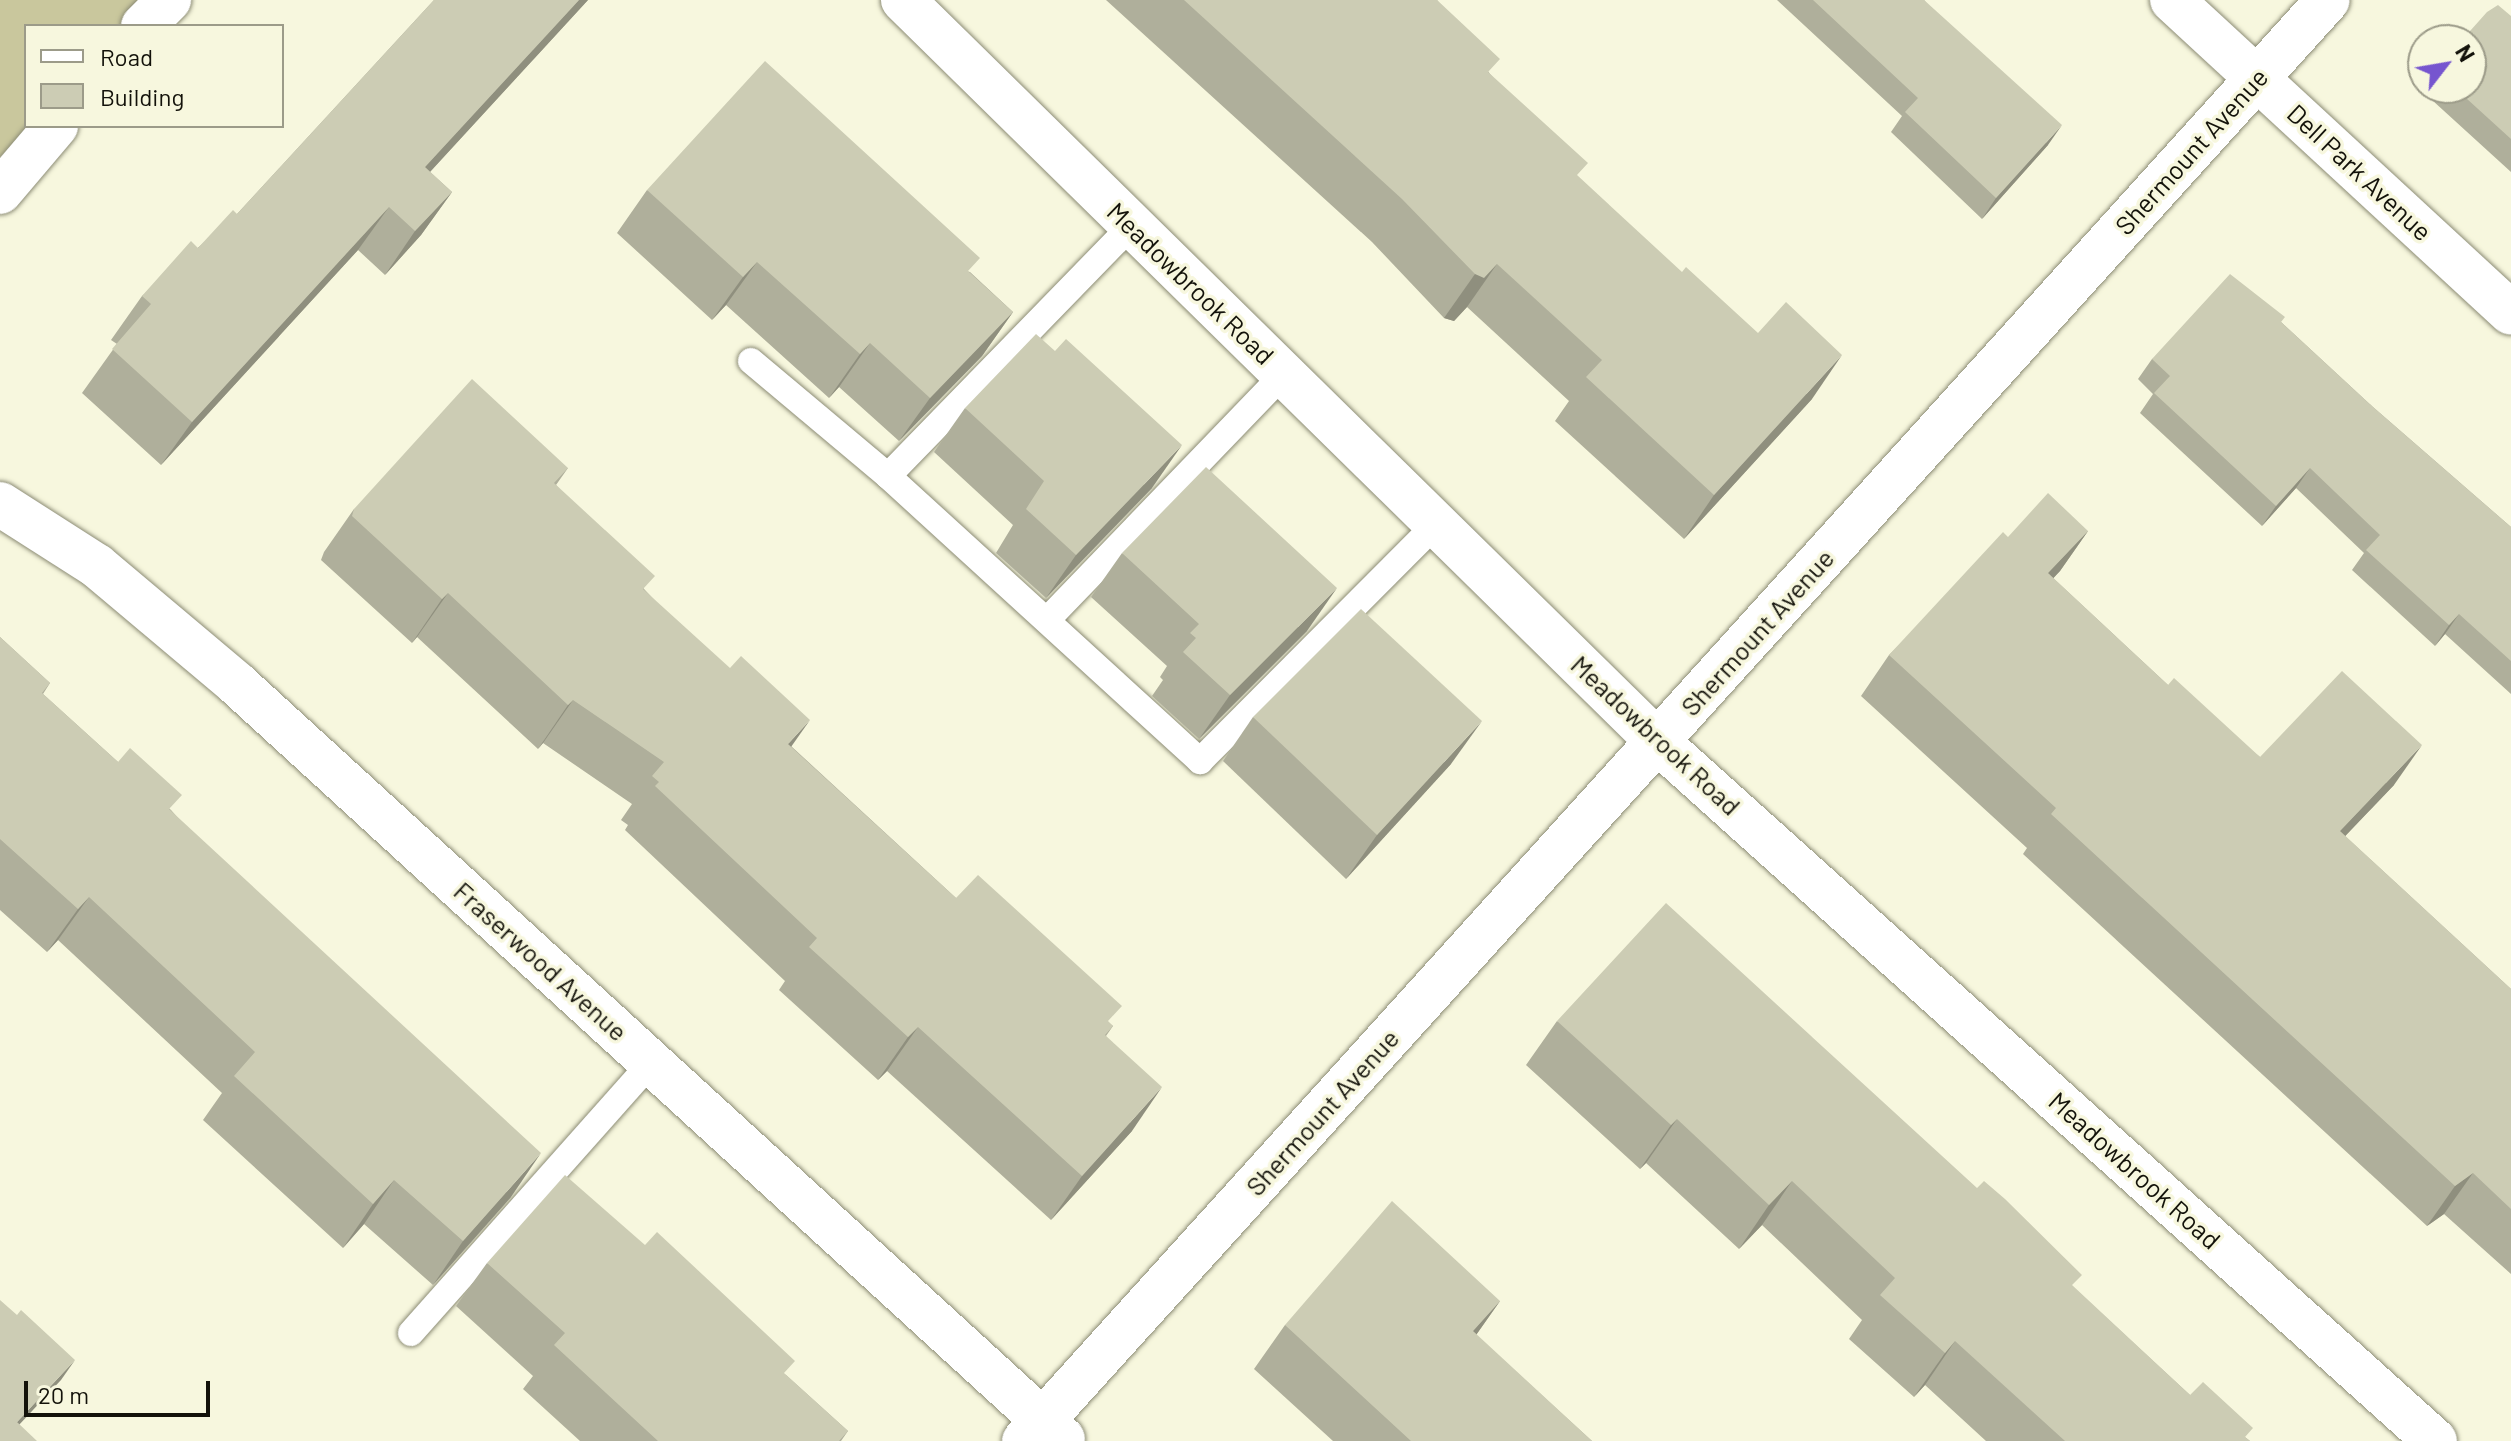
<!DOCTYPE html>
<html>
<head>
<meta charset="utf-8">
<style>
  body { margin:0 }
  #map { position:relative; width:2511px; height:1441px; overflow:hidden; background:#f7f7de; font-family:Barlow,sans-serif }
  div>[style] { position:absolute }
  .green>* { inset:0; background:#c9c79d }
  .roads { filter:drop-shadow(0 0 2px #8c8c75) drop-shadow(0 0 2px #8c8c75) }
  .lane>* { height:26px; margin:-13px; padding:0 13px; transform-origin:13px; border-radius:13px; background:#fff }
  .street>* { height:44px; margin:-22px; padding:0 22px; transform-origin:22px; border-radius:22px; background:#fff }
  .wall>* { inset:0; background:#afaf9b }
  .shaded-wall>* { inset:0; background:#8f8f7e }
  .building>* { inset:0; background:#ccccb4 }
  span { translate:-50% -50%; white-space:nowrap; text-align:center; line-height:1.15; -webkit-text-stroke:7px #f7f7de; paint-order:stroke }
  .street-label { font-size:26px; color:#13120a }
  .legend { position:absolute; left:24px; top:24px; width:260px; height:104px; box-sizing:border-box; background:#f7f7de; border:2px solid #9c9b89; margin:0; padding:10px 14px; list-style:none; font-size:24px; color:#13120a }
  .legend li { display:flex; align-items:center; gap:16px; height:40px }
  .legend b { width:40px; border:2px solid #9c9b89 }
  .north { position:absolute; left:2407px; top:24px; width:80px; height:80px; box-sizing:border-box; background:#f7f7de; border:2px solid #9c9b89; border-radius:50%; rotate:59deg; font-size:22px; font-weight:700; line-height:32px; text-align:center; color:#13120a }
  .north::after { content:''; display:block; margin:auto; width:28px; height:36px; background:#7655cf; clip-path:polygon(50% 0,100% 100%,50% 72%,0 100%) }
  .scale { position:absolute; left:24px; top:1381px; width:186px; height:36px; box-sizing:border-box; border:4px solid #13120a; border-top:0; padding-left:10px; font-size:24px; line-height:28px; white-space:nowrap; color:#13120a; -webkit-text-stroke:6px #f7f7de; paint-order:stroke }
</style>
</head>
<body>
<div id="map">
  <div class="green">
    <div style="clip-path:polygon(0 0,148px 0,124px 26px,26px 26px,29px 126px,0 157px)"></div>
  </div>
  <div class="roads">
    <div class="lane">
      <div style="left:1132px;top:225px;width:350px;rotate:134.2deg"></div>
      <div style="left:888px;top:476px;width:423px;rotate:42.4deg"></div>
      <div style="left:1200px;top:761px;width:336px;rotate:-45.1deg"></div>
      <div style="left:751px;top:361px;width:179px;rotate:40deg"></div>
      <div style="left:1048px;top:619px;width:340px;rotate:-46.1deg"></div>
      <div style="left:411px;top:1333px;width:361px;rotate:-48.4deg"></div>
    </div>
    <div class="street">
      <div style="left:903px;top:0;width:1059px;rotate:44.5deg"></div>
      <div style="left:1658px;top:742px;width:1045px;rotate:41.97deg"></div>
      <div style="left:2172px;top:0;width:461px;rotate:42.7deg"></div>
      <div style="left:143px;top:26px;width:37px;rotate:-45deg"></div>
      <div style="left:0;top:192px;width:87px;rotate:-49.7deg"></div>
      <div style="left:0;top:504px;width:115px;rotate:32.6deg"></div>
      <div style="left:97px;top:566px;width:183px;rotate:40.1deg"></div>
      <div style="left:237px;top:684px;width:1119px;rotate:42.43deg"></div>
      <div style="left:1024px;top:1441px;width:1943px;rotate:-47.86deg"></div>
    </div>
  </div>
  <div class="wall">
    <div style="clip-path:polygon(434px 0,588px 0,430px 172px,452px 192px,421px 235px,385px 275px,358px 250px,161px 465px,82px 393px,117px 344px,111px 340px,142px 296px,237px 214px)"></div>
    <div style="clip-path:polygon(1106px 0,1437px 0,1490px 74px,1578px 177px,1812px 399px,1684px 539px,1555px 421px,1569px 401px,1467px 307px,1454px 321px,1444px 318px,1372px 242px)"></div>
    <div style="clip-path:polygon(1777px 0,1924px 0,2048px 145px,1982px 219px,1891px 132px,1902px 116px)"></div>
    <div style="clip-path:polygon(2511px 16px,2511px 172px,2421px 90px,2423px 87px,2423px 88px,2471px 88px)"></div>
    <div style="clip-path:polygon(647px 190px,970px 272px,1013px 312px,982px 356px,899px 441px,839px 387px,829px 398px,726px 305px,712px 320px,617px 233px)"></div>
    <div style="clip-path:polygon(2281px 322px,2373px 407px,2511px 527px,2511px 694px,2445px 634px,2435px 646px,2352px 570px,2364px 553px,2296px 488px,2262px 526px,2140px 413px,2153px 394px,2138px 379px,2152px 359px)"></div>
    <div style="clip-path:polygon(965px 408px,1152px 488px,1046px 598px,996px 553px,1013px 525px,934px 452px)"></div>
    <div style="clip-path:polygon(568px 468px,556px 485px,645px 590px,791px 746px,956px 898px,1113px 1026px,1106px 1036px,1132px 1131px,1051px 1220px,887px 1071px,878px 1080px,779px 990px,785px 981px,625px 830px,628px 825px,621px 820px,632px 804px,543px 743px,538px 749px,417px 637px,412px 643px,321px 560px,324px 552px,354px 509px)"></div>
    <div style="clip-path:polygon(2088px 531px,2060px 571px,2053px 578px,2168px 685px,2260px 757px,2394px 785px,2345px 836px,2511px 989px,2511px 1274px,2444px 1214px,2427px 1226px,2023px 854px,2027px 848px,1861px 696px,1889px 655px,2008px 537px)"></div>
    <div style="clip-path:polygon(1122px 553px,1307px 631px,1199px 739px,1152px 696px,1163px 680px,1160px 677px,1167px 666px,1091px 597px)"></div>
    <div style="clip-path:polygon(0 637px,50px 683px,43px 694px,171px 810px,511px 1197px,433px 1285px,364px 1224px,343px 1248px,203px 1120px,222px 1093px,58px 940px,47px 952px,0 910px)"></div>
    <div style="clip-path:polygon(1253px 717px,1451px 764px,1346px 879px,1223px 761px)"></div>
    <div style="clip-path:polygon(1557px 1021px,2073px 1287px,2190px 1395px,2250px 1441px,1986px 1441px,1925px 1385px,1914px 1397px,1849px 1339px,1862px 1320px,1762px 1225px,1739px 1249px,1646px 1163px,1640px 1169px,1526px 1065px)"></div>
    <div style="clip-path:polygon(487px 1263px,786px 1375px,848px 1431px,841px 1441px,580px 1441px,523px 1389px,533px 1376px,456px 1306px)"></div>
    <div style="clip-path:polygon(1500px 1301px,1476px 1335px,1592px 1441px,1333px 1441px,1254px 1369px,1285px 1325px)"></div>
  </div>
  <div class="shaded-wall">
    <div style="clip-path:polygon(579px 0,588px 0,394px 211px,425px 167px)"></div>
    <div style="clip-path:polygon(2062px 125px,2048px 145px,1982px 219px,1996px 198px)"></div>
    <div style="clip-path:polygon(452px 192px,421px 235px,385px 275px,415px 231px)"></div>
    <div style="clip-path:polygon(389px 207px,358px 250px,161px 465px,192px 422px)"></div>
    <div style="clip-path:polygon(757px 262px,726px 305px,712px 320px,743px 277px)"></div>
    <div style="clip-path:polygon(1497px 264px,1467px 307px,1454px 321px,1444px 318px,1475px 274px)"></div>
    <div style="clip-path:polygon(1013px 312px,982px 356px,899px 441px,930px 398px)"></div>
    <div style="clip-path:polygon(870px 343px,839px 387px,829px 398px,860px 354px)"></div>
    <div style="clip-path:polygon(1842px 355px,1812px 399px,1684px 539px,1714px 495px)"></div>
    <div style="clip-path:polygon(1182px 445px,1152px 488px,1046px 598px,1076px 555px)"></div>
    <div style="clip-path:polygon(2310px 468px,2296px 488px,2262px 526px,2276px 506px)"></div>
    <div style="clip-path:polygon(2088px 531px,2060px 571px,2020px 614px,2048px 573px)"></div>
    <div style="clip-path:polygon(1337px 588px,1307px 631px,1199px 739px,1230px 695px)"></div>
    <div style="clip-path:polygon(448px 593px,417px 637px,412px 643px,442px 599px)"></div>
    <div style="clip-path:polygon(2459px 614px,2445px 634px,2435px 646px,2449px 625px)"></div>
    <div style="clip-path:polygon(573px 700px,543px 743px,538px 749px,568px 705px)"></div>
    <div style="clip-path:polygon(810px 720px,779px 764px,788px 744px)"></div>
    <div style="clip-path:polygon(1482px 721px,1451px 764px,1346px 879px,1377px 835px)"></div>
    <div style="clip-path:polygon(2422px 745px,2394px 785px,2312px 871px,2340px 831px)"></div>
    <div style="clip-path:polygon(89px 897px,58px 940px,47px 952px,78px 909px)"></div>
    <div style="clip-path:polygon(918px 1027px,887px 1071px,878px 1080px,908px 1037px)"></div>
    <div style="clip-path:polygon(1162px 1087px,1132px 1131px,1051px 1220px,1082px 1176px)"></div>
    <div style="clip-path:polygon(1677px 1119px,1646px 1163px,1640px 1169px,1671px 1125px)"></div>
    <div style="clip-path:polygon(541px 1153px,511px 1197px,433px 1285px,463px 1241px)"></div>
    <div style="clip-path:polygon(2473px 1173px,2444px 1214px,2427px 1226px,2455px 1186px)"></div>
    <div style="clip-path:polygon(394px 1180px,364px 1224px,343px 1248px,373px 1204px)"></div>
    <div style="clip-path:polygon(1792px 1181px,1762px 1225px,1739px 1249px,1769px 1205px)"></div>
    <div style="clip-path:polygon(1500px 1301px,1469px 1345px,1473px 1331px)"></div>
    <div style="clip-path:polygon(1955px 1341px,1925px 1385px,1914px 1397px,1945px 1353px)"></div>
    <div style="clip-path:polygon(75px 1360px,61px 1380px,4px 1441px,17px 1422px)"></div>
  </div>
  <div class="building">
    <div style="clip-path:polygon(434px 0,579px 0,425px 167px,452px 192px,415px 231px,389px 207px,192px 422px,112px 349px,151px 304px,142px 296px,191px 241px,198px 248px,233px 210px,237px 214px)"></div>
    <div style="clip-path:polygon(1184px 0,1437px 0,1500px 59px,1488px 72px,1588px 163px,1577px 175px,1682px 272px,1686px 267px,1758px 333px,1786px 302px,1842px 355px,1714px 495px,1586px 377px,1602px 360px,1497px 264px,1484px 278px,1475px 274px,1402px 199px)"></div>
    <div style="clip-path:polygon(1813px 0,1924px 0,2062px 125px,1996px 198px,1905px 112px,1918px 98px)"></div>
    <div style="clip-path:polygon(2498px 5px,2511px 16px,2511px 139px,2455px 88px,2471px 88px,2471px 40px,2462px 40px,2487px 12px)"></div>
    <div style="clip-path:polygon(765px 61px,980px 258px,968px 271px,1013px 312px,930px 398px,870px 343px,860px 354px,757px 262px,743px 277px,647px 190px)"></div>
    <div style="clip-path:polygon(2230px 274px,2285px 317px,2281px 322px,2373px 407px,2511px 527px,2511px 661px,2459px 614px,2449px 625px,2366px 550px,2380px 535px,2310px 468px,2276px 506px,2154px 393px,2170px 376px,2152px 359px)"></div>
    <div style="clip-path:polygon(1036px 334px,1055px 351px,1066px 339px,1182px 445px,1076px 555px,1026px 509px,1044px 481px,965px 408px)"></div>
    <div style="clip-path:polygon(472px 379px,568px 468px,554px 483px,655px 576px,643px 589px,730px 668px,741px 656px,810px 720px,788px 744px,956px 898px,978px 875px,1122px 1006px,1108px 1021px,1113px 1026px,1105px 1035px,1162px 1087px,1082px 1176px,918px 1027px,908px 1037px,809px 947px,817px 938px,655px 786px,659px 782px,652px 776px,664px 762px,573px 700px,568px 705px,448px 593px,442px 599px,352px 516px,354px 509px)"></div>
    <div style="clip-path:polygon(1206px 467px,1337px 588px,1230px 695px,1183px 652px,1196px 638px,1190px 633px,1199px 624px,1122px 553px)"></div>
    <div style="clip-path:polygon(2048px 493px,2088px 531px,2048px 573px,2168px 685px,2174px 678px,2260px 757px,2342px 671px,2422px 745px,2340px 831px,2511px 989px,2511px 1209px,2473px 1173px,2455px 1186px,2051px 814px,2056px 808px,1889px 655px,2003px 532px,2008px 537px)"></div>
    <div style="clip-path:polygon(1361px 609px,1482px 721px,1377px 835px,1253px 717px)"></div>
    <div style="clip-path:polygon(0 637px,50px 683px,42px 693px,118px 762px,130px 748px,182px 795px,169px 809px,541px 1153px,463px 1241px,394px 1180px,373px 1204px,234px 1076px,255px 1052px,89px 897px,78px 909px,0 839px)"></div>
    <div style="clip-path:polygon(1666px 903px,1977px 1188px,1984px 1181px,2005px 1199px,2082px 1275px,2072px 1285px,2190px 1395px,2203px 1382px,2253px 1428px,2245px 1437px,2250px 1441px,2065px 1441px,1955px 1341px,1945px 1353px,1880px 1295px,1895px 1278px,1792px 1181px,1769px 1205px,1677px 1119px,1671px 1125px,1557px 1021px)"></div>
    <div style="clip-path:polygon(565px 1175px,645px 1245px,657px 1232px,795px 1361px,784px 1373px,848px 1431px,839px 1441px,658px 1441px,554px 1345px,565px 1333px,487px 1263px)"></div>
    <div style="clip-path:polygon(1392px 1201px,1500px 1301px,1473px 1331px,1592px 1441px,1411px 1441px,1285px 1325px)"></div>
    <div style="clip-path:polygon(0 1300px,17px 1315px,21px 1310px,75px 1360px,17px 1422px,37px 1441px,0 1441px)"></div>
  </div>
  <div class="street-label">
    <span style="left:2191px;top:151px;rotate:-48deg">Shermount Avenue</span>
    <span style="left:2360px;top:172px;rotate:43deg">Dell Park Avenue</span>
    <span style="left:1191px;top:283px;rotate:44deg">Meadowbrook Road</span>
    <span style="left:1757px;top:632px;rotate:-48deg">Shermount Avenue</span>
    <span style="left:1656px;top:735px;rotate:43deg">Meadowbrook Road</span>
    <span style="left:541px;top:961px;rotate:42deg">Fraserwood Avenue</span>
    <span style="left:1322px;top:1112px;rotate:-48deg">Shermount Avenue</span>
    <span style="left:2135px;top:1170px;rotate:42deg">Meadowbrook Road</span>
  </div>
  <ul class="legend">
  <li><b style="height:10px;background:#fff"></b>Road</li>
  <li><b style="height:22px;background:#ccccb4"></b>Building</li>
  </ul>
  <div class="north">N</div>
  <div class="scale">20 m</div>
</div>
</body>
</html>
